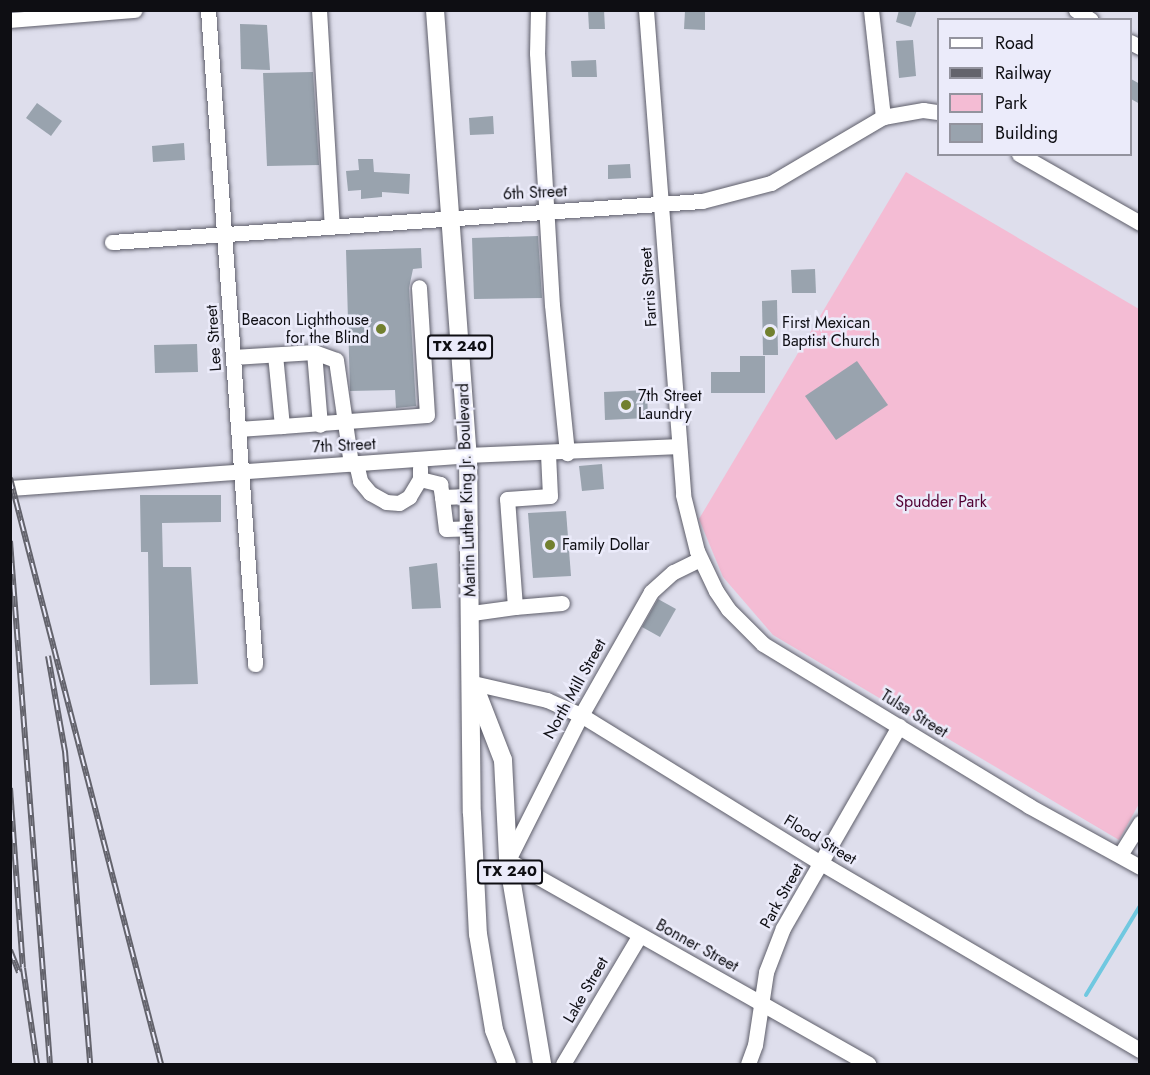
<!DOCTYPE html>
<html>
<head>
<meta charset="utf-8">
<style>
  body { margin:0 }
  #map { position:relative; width:1150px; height:1075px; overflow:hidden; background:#dedeec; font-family:Jost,sans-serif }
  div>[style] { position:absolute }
  .green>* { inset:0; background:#f4bcd4 }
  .stream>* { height:4px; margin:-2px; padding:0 2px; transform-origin:2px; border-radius:2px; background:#70c8e0 }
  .building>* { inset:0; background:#99a3ae }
  .roads { filter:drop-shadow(0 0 2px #5e5e6a) drop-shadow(0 0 2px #5e5e6a) }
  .minor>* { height:15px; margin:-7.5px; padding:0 7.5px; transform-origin:7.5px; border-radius:7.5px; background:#fff }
  .major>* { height:18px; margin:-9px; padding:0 9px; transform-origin:9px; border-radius:9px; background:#fff }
  .rail>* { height:6px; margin-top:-3px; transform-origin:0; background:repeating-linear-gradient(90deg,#ebebfa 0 11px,#63636c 0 22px); box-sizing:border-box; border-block:2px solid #63636c }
  .dots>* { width:16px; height:16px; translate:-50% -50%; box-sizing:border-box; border:3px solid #ebebfa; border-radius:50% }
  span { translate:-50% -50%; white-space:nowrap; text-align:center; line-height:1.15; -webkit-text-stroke:5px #ebebfa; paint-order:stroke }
  .shield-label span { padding:2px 4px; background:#ebebfa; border:2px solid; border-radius:4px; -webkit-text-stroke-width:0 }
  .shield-label { font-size:15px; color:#0e0e13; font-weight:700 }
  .street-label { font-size:16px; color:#0e0e13 }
  .poi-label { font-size:16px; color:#0e0e13 }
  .right { translate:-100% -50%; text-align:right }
  .left { translate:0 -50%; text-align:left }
  .park-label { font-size:16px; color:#520032 }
  .frame { position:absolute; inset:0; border:12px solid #0e0e13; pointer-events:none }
  .legend { position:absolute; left:937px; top:18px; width:195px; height:138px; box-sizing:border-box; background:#ebebfa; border:2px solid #93939e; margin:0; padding:8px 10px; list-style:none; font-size:18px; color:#0e0e13 }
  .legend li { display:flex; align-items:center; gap:12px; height:30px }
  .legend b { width:30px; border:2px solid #93939e }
</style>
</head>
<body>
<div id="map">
  <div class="green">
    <div style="clip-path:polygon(906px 172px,1139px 309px,1140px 802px,1119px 840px,773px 635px,723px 577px,699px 519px)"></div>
  </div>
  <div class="stream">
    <div style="left:1086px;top:995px;width:104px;rotate:-58.8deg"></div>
  </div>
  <div class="building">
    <div style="clip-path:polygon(588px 10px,604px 10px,605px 29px,589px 29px)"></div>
    <div style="clip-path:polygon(899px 10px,917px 10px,911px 27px,896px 22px)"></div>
    <div style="clip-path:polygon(685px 11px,705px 11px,705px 30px,684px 29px)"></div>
    <div style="clip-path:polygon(240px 24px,267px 25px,270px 70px,241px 69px)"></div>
    <div style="clip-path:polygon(913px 40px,916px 76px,899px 78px,896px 41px)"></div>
    <div style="clip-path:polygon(596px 60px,597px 77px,572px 77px,571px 61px)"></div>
    <div style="clip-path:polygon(313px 72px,319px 165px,267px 166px,263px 73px)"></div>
    <div style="clip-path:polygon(1131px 79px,1140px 84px,1140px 104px,1131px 99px)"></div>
    <div style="clip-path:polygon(37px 103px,62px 121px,51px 136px,26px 118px)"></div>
    <div style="clip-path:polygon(493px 116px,494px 134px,470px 135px,469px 118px)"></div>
    <div style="clip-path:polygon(184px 143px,185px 160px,153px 162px,152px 146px)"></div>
    <div style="clip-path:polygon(358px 159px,373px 159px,374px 172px,410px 174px,409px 194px,382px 192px,382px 197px,361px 199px,361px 190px,348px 191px,346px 171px,359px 170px)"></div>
    <div style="clip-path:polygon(630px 164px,631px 178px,608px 179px,608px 165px)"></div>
    <div style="clip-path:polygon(538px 236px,542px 298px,474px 299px,472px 238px)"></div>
    <div style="clip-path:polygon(421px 248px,422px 268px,413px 269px,409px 288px,416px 406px,396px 408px,395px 390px,350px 391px,346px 250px)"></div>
    <div style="clip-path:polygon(815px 269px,816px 293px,792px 293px,791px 270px)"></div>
    <div style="clip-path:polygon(777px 300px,778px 355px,763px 355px,762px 301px)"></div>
    <div style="clip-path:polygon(197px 344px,198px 372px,155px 373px,154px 345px)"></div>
    <div style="clip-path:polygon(740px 356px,765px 356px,765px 393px,711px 393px,711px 372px,740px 372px)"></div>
    <div style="clip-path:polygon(857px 361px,888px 405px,836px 440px,805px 396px)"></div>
    <div style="clip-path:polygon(647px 390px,648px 418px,605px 420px,604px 392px)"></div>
    <div style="clip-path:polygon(602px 464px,604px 489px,582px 491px,579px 466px)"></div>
    <div style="clip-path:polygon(140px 495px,221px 495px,221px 522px,162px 523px,163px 567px,191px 567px,198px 684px,150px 685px,148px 552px,141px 552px)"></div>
    <div style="clip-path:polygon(566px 511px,571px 576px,533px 578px,528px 513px)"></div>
    <div style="clip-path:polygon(437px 563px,441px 608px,412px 609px,409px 567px)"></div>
    <div style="clip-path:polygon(658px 599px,676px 609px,660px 637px,642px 627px)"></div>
  </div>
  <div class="roads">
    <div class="minor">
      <div style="left:208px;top:10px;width:656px;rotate:85.89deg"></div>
      <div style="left:319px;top:10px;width:216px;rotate:86.6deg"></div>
      <div style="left:538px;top:10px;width:43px;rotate:91.3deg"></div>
      <div style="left:537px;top:53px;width:252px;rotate:86.6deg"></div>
      <div style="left:552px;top:305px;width:149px;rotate:84.2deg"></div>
      <div style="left:646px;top:10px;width:486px;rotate:85.6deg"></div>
      <div style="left:683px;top:495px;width:58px;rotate:76deg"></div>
      <div style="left:697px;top:551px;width:44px;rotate:64.6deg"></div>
      <div style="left:716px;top:591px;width:22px;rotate:56deg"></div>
      <div style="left:728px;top:609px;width:49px;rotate:45deg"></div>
      <div style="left:763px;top:644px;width:311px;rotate:31.3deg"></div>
      <div style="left:1029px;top:806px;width:127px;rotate:28.8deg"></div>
      <div style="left:871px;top:10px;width:108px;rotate:83.6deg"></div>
      <div style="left:1076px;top:10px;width:18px;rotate:34deg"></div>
      <div style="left:10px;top:20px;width:125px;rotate:-4.6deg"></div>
      <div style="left:1130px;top:42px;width:11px;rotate:27deg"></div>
      <div style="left:1019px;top:154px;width:139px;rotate:29.7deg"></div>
      <div style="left:112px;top:242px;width:591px;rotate:-3.98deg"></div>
      <div style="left:702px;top:201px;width:71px;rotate:-14.6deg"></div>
      <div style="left:771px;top:183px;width:130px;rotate:-30.5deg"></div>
      <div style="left:883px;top:117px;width:41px;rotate:-9.9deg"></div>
      <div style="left:923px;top:110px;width:15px;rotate:8deg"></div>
      <div style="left:423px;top:346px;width:36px;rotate:-6deg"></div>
      <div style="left:314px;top:352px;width:73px;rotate:85.3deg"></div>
      <div style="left:233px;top:357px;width:81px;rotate:-3.5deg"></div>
      <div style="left:314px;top:352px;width:23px;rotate:20deg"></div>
      <div style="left:336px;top:360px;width:105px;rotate:81.8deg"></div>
      <div style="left:282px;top:426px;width:145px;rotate:-4.3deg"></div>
      <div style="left:427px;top:415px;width:128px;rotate:-93.6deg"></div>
      <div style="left:238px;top:429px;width:44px;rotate:-3.9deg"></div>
      <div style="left:282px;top:426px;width:71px;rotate:-95.6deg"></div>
      <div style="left:356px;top:463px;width:18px;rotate:77deg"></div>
      <div style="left:360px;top:481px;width:16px;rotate:50deg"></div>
      <div style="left:370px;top:493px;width:18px;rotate:29deg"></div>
      <div style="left:386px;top:502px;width:13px;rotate:4deg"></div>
      <div style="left:399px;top:503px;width:12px;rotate:-31deg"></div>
      <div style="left:409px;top:497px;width:21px;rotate:-59deg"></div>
      <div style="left:420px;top:468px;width:11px;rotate:90deg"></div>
      <div style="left:420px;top:479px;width:21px;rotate:14deg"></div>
      <div style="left:440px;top:484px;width:13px;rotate:81deg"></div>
      <div style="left:10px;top:488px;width:459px;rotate:-4.1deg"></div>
      <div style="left:468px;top:455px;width:211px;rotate:-2.4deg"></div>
      <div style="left:469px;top:496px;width:27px;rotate:178deg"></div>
      <div style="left:442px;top:497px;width:32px;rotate:83deg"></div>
      <div style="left:446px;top:529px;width:24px;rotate:-2deg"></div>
      <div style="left:700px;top:559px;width:30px;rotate:154deg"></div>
      <div style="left:673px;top:572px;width:30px;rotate:138deg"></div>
      <div style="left:651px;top:592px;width:142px;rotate:119.6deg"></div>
      <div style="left:581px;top:715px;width:162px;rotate:116.7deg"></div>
      <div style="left:508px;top:860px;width:414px;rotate:29.5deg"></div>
      <div style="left:515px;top:607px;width:47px;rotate:-4.9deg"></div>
      <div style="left:472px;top:613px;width:43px;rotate:-7.9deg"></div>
      <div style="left:515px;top:607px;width:108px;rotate:-94.2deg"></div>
      <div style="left:507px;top:499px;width:43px;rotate:-4deg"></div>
      <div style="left:550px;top:496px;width:43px;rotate:-92.7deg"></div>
      <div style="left:473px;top:683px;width:76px;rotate:12.9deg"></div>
      <div style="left:547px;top:700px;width:37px;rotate:24deg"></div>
      <div style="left:581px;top:715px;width:282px;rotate:31.7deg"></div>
      <div style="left:821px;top:863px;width:370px;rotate:30.4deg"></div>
      <div style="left:1120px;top:855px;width:38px;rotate:-58deg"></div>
      <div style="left:563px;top:1064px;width:150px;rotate:-59.2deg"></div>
      <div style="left:748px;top:1064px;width:20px;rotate:-70deg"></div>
      <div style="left:755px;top:1045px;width:74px;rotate:-81.4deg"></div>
      <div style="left:766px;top:972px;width:47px;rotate:-68.9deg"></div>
      <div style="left:783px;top:928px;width:233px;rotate:-60.1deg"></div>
    </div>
    <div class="major">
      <div style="left:435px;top:10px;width:446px;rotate:85.8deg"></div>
      <div style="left:468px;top:455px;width:358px;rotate:89.4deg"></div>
      <div style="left:472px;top:813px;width:121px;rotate:87.2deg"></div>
      <div style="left:478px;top:934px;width:97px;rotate:80.5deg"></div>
      <div style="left:494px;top:1030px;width:36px;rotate:69deg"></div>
      <div style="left:477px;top:693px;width:72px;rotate:68.8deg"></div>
      <div style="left:503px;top:760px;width:100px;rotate:87.1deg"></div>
      <div style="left:508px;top:860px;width:207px;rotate:80.5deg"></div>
    </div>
  </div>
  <div class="rail">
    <div style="left:10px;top:478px;width:605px;rotate:75.55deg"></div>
    <div style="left:10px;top:541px;width:525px;rotate:85.63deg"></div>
    <div style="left:48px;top:656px;width:97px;rotate:79.9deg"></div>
    <div style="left:65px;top:751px;width:314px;rotate:85.4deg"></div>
    <div style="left:10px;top:788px;width:180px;rotate:85.9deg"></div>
    <div style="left:23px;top:968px;width:97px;rotate:81.7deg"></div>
    <div style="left:10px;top:950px;width:24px;rotate:68deg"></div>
  </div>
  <div class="dots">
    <div style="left:381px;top:329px;background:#72802f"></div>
    <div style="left:770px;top:332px;background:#72802f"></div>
    <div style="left:626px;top:405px;background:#72802f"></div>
    <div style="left:550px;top:545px;background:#72802f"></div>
  </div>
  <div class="shield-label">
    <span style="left:460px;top:347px">TX 240</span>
    <span style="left:510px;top:872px">TX 240</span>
  </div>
  <div class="street-label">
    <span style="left:535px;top:193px;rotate:-3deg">6th Street</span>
    <span style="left:649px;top:287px;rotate:-94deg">Farris Street</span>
    <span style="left:214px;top:338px;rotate:-94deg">Lee Street</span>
    <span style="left:344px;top:446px;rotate:-3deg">7th Street</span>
    <span style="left:467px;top:490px;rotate:-92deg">Martin Luther King Jr. Boulevard</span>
    <span style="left:575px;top:689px;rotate:-61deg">North Mill Street</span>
    <span style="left:914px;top:714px;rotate:32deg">Tulsa Street</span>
    <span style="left:820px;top:840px;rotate:31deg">Flood Street</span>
    <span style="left:782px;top:896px;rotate:-61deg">Park Street</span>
    <span style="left:697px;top:946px;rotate:29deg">Bonner Street</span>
    <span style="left:586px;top:990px;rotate:-60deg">Lake Street</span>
  </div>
  <div class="poi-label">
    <span class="right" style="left:369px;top:329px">Beacon Lighthouse<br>for the Blind</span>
    <span class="left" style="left:782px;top:332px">First Mexican<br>Baptist Church</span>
    <span class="left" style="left:638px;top:405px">7th Street<br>Laundry</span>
    <span class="left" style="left:562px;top:545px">Family Dollar</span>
  </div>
  <div class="park-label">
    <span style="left:941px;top:502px">Spudder Park</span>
  </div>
  <div class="frame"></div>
  <ul class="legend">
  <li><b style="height:8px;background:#fff"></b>Road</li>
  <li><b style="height:8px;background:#63636c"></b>Railway</li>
  <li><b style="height:16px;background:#f4bcd4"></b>Park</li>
  <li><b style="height:16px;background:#99a3ae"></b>Building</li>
  </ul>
</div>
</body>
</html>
